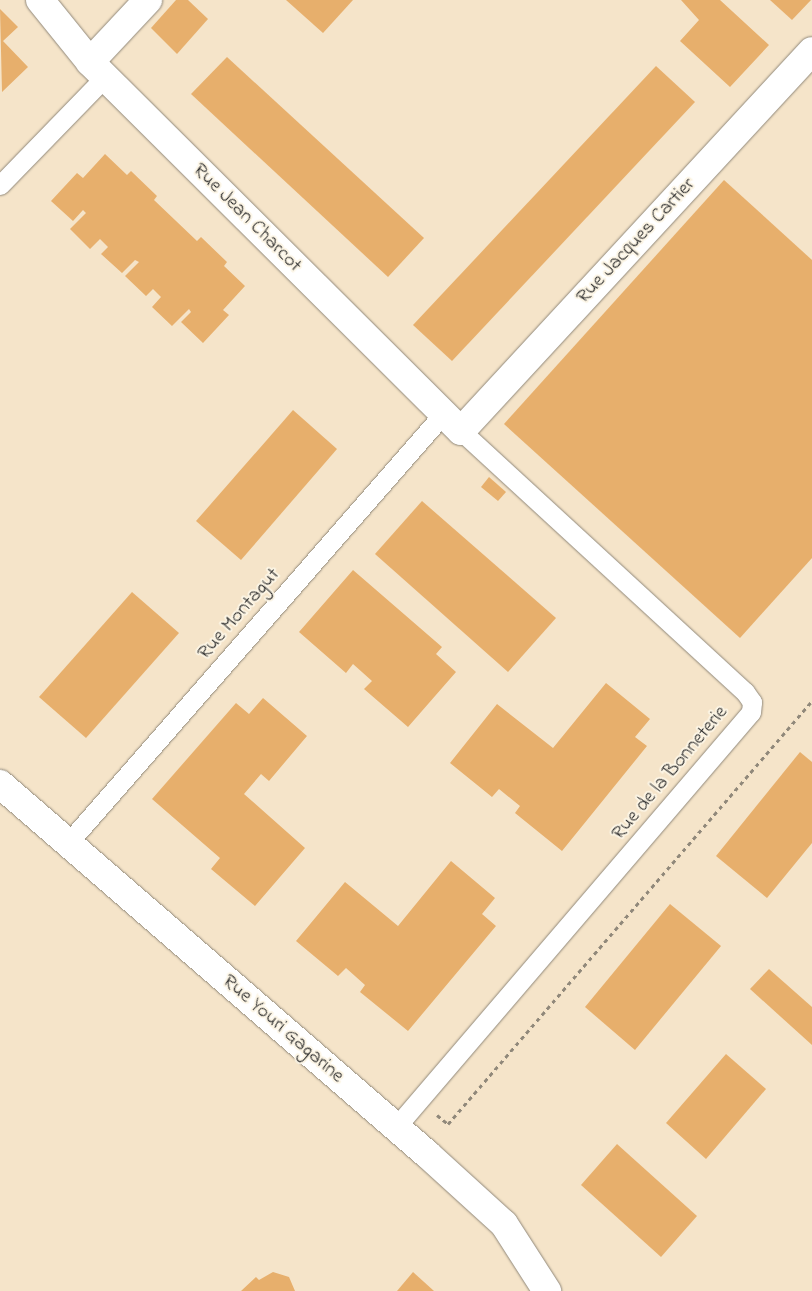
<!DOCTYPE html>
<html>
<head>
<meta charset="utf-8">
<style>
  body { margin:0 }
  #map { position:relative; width:812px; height:1291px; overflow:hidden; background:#f5e4c9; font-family:"Indie Flower",sans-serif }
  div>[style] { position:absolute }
  .building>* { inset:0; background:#e7af6c }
  .path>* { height:3px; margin-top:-1.5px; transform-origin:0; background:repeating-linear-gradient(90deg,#90887a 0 4px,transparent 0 8px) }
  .roads { filter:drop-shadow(0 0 1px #90887a) drop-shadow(0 0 1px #90887a) }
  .lane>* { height:19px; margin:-9.5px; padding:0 9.5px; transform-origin:9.5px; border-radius:9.5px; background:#fff }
  .street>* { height:28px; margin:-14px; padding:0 14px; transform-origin:14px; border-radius:14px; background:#fff }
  span { translate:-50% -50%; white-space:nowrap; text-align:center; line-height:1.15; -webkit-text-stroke:4px #fcf5e5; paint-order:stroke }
  .street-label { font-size:20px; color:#2b2b2b }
</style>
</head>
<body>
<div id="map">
  <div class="building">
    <div style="clip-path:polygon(176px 0,188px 0,208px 19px,177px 54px,151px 28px)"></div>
    <div style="clip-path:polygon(286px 0,353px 0,323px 33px)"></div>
    <div style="clip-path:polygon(720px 0,769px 45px,730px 87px,680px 41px,699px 20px,681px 0)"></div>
    <div style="clip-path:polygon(770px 0,811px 0,792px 20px)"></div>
    <div style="clip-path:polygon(0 9px,18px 27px,3px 41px,28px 67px,2px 92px)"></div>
    <div style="clip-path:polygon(227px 57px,424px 238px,388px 277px,191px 94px)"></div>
    <div style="clip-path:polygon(656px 66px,695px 102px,452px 361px,413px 325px)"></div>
    <div style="clip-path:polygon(105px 154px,127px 175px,131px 171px,157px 196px,154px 200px,197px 241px,201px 237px,227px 262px,224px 266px,245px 286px,223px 310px,229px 315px,203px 343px,181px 322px,191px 312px,189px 309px,172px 326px,152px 307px,161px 297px,153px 289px,146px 296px,125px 276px,139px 262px,135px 260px,122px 273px,101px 254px,108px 247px,100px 239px,90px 249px,70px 229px,86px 213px,83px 210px,73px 221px,51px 201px,77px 173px,83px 178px)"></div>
    <div style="clip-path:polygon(724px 180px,812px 260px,812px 558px,740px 638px,504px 424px)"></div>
    <div style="clip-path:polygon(293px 410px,337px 449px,241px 560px,196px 521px)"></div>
    <div style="clip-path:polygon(489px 477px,506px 492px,498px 501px,481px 487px)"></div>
    <div style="clip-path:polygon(422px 501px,556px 618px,508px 672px,375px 554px)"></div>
    <div style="clip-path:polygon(353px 570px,442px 647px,436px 654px,456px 672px,408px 727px,364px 689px,372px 681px,353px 664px,346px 673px,299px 632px)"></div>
    <div style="clip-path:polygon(132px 592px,179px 633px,86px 738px,39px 697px)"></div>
    <div style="clip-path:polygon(606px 683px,650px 719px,635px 737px,647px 746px,562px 851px,515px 813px,520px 806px,499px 789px,492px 797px,450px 763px,497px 704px,553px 748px)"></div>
    <div style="clip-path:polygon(263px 698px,307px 736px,269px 781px,261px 774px,244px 794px,305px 848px,255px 906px,211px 869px,220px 858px,152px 799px,236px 703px,249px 714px)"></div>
    <div style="clip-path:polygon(800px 752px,812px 762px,812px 843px,767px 898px,716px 856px)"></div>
    <div style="clip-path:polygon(451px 861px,495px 898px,482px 914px,496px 926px,408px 1031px,360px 992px,365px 985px,346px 968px,338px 976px,296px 941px,345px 882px,398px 926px)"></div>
    <div style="clip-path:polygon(670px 904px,721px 946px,635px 1050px,585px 1007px)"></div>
    <div style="clip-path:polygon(769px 969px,812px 1007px,812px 1045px,750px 989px)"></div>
    <div style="clip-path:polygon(726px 1054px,766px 1089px,706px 1159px,666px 1123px)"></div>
    <div style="clip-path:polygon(617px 1144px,697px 1216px,661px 1257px,581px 1185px)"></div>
    <div style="clip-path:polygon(273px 1272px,289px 1277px,295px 1291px,241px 1291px,256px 1277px,259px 1280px)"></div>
    <div style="clip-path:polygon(413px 1272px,434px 1291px,397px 1291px)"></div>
  </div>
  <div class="path">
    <div style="left:437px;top:1115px;width:14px;rotate:39deg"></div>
    <div style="left:448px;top:1124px;width:558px;rotate:-49.29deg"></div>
  </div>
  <div class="roads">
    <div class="lane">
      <div style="left:0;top:185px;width:151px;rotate:-45.8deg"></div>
      <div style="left:68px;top:843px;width:570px;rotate:-48.84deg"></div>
      <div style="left:396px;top:1127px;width:546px;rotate:-49.46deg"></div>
      <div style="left:751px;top:712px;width:10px;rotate:-84deg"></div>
      <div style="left:752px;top:702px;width:12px;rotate:-125deg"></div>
      <div style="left:745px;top:692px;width:386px;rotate:-137.4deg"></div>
    </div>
    <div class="street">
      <div style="left:40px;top:0;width:80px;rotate:51.1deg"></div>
      <div style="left:90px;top:62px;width:523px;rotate:44.85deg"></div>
      <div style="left:461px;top:431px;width:517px;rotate:-47.27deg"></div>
      <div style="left:90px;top:62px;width:85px;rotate:-46.9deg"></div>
      <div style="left:0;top:784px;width:565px;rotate:40.91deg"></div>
      <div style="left:427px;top:1154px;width:104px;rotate:42.3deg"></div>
      <div style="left:504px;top:1224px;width:80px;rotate:57.3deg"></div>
    </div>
  </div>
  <div class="street-label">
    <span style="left:247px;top:218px;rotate:45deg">Rue Jean Charcot</span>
    <span style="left:636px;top:241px;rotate:-47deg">Rue Jacques Cartier</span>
    <span style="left:239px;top:614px;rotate:-49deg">Rue Montagut</span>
    <span style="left:670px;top:773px;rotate:-50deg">Rue de la Bonneterie</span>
    <span style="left:283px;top:1029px;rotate:41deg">Rue Youri Gagarine</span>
  </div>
</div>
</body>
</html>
